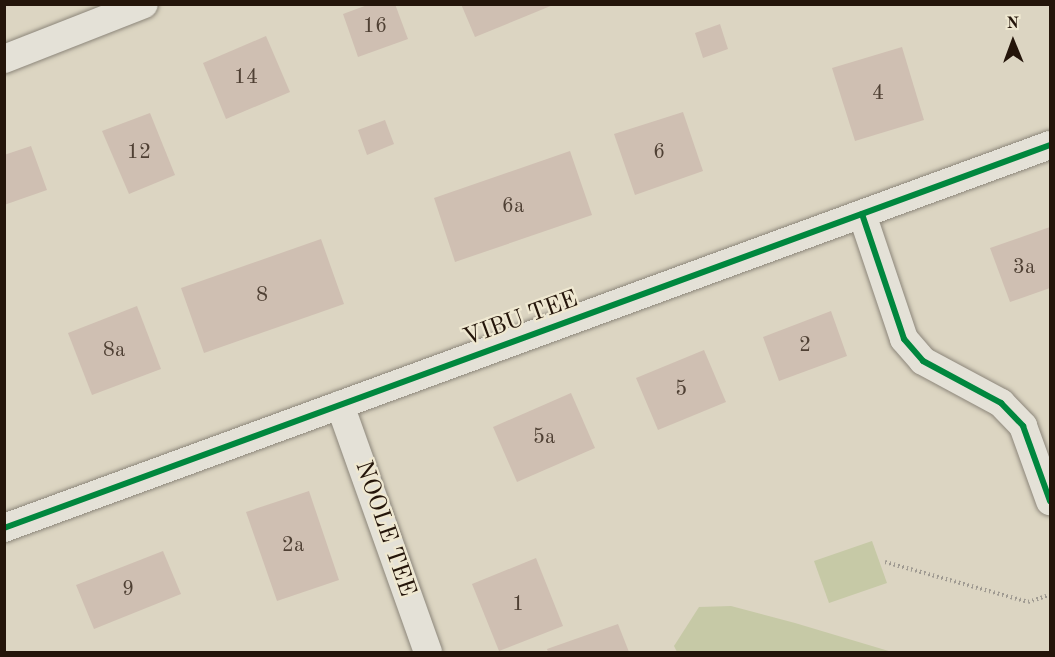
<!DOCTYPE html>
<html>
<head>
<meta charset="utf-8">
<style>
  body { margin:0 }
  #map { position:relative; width:1055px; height:657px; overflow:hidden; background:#dcd5c2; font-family:"Old Standard TT",serif }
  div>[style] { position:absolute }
  .green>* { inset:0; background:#c6c9a6 }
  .building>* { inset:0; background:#cfbfb2 }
  .path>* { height:4px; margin-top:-2px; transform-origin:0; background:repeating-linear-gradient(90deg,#a09b92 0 1.5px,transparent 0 4.5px) }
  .roads { filter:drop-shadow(0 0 2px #8c867a) drop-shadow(0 0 2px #8c867a) }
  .street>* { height:28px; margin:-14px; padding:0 14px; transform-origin:14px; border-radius:14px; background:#e4e1d7 }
  .cycleway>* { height:6px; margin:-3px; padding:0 3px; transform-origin:3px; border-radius:3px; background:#00873e }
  span { translate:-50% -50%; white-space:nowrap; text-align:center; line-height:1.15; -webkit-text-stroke:4.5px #efe8d1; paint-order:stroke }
  .number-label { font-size:21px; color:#4f4034 }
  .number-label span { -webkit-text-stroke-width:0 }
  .street-label { font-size:24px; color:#24150a }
  .frame { position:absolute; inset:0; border:6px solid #24150a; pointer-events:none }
  .north { position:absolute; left:983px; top:12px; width:60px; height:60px; -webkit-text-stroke:4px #efe8d1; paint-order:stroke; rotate:359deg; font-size:16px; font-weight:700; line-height:24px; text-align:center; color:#24150a }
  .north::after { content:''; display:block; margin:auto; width:21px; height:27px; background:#24150a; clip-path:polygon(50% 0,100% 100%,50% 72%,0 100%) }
</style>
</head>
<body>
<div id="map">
  <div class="green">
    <div style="clip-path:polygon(872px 541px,887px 583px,829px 603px,814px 561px)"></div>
    <div style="clip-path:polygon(731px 606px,795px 623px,892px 652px,677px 652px,674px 646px,699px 607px)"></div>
  </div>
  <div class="building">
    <div style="clip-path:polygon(370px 4px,395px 4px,408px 39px,358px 57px,343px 14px)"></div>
    <div style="clip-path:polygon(461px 4px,553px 4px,553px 5px,475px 37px)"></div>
    <div style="clip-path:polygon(720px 24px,728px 49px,703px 58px,695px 33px)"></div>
    <div style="clip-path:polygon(266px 36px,290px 92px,226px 119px,203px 63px)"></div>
    <div style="clip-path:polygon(902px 47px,924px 120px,855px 141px,832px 68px)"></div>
    <div style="clip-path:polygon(683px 112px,703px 171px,635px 195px,614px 134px)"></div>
    <div style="clip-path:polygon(150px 113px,175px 175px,129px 194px,102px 131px)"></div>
    <div style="clip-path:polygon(385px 120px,394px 144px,367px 155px,358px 130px)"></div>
    <div style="clip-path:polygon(31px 146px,47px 190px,4px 205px,4px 155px)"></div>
    <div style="clip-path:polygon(570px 151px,592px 215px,455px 262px,434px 198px)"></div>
    <div style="clip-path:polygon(1050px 227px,1050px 288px,1010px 302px,990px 248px)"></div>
    <div style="clip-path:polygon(321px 239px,344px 304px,204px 353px,181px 288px)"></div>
    <div style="clip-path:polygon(137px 306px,161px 369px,92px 395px,68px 333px)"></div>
    <div style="clip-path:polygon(831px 311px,847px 356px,779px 381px,763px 337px)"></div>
    <div style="clip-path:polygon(704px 350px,726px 402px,658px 430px,636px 378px)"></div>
    <div style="clip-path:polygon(571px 393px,595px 448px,517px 482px,493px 427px)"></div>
    <div style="clip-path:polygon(309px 491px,339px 580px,277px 601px,246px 512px)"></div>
    <div style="clip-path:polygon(163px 551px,181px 594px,94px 629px,76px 585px)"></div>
    <div style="clip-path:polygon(536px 558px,563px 626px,499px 651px,472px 584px)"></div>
    <div style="clip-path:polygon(618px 624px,629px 652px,548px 652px,547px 649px)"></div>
  </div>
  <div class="path">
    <div style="left:885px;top:562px;width:148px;rotate:15.6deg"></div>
    <div style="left:1028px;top:602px;width:23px;rotate:-18deg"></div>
  </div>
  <div class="roads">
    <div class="street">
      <div style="left:4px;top:59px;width:150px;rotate:-21.4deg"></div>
      <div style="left:862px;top:214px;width:132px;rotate:71.4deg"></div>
      <div style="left:904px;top:339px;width:29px;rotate:49deg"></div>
      <div style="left:923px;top:361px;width:89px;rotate:28.3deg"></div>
      <div style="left:1001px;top:403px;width:32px;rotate:46deg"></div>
      <div style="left:1023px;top:426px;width:80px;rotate:70.2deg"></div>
      <div style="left:340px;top:405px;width:262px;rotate:70.4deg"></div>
      <div style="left:4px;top:528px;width:1114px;rotate:-20.11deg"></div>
    </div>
  </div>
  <div class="cycleway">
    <div style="left:862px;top:214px;width:132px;rotate:71.4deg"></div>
    <div style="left:904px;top:339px;width:29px;rotate:49deg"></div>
    <div style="left:923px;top:361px;width:89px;rotate:28.3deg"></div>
    <div style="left:1001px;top:403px;width:32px;rotate:46deg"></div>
    <div style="left:1023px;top:426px;width:80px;rotate:70.2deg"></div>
    <div style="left:4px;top:528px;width:1114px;rotate:-20.11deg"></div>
  </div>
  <div class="number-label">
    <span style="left:375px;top:27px">16</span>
    <span style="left:246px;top:78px">14</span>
    <span style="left:878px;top:94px">4</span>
    <span style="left:139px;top:153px">12</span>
    <span style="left:659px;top:153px">6</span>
    <span style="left:513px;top:207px">6a</span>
    <span style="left:1024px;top:268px">3a</span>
    <span style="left:262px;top:296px">8</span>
    <span style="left:805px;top:346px">2</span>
    <span style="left:114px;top:351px">8a</span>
    <span style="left:681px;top:390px">5</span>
    <span style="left:544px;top:438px">5a</span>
    <span style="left:293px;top:546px">2a</span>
    <span style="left:128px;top:590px">9</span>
    <span style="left:518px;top:605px">1</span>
  </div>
  <div class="street-label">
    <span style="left:521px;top:320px;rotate:-20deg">VIBU TEE</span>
    <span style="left:384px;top:529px;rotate:71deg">NOOLE TEE</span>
  </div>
  <div class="frame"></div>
  <div class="north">N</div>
</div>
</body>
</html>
